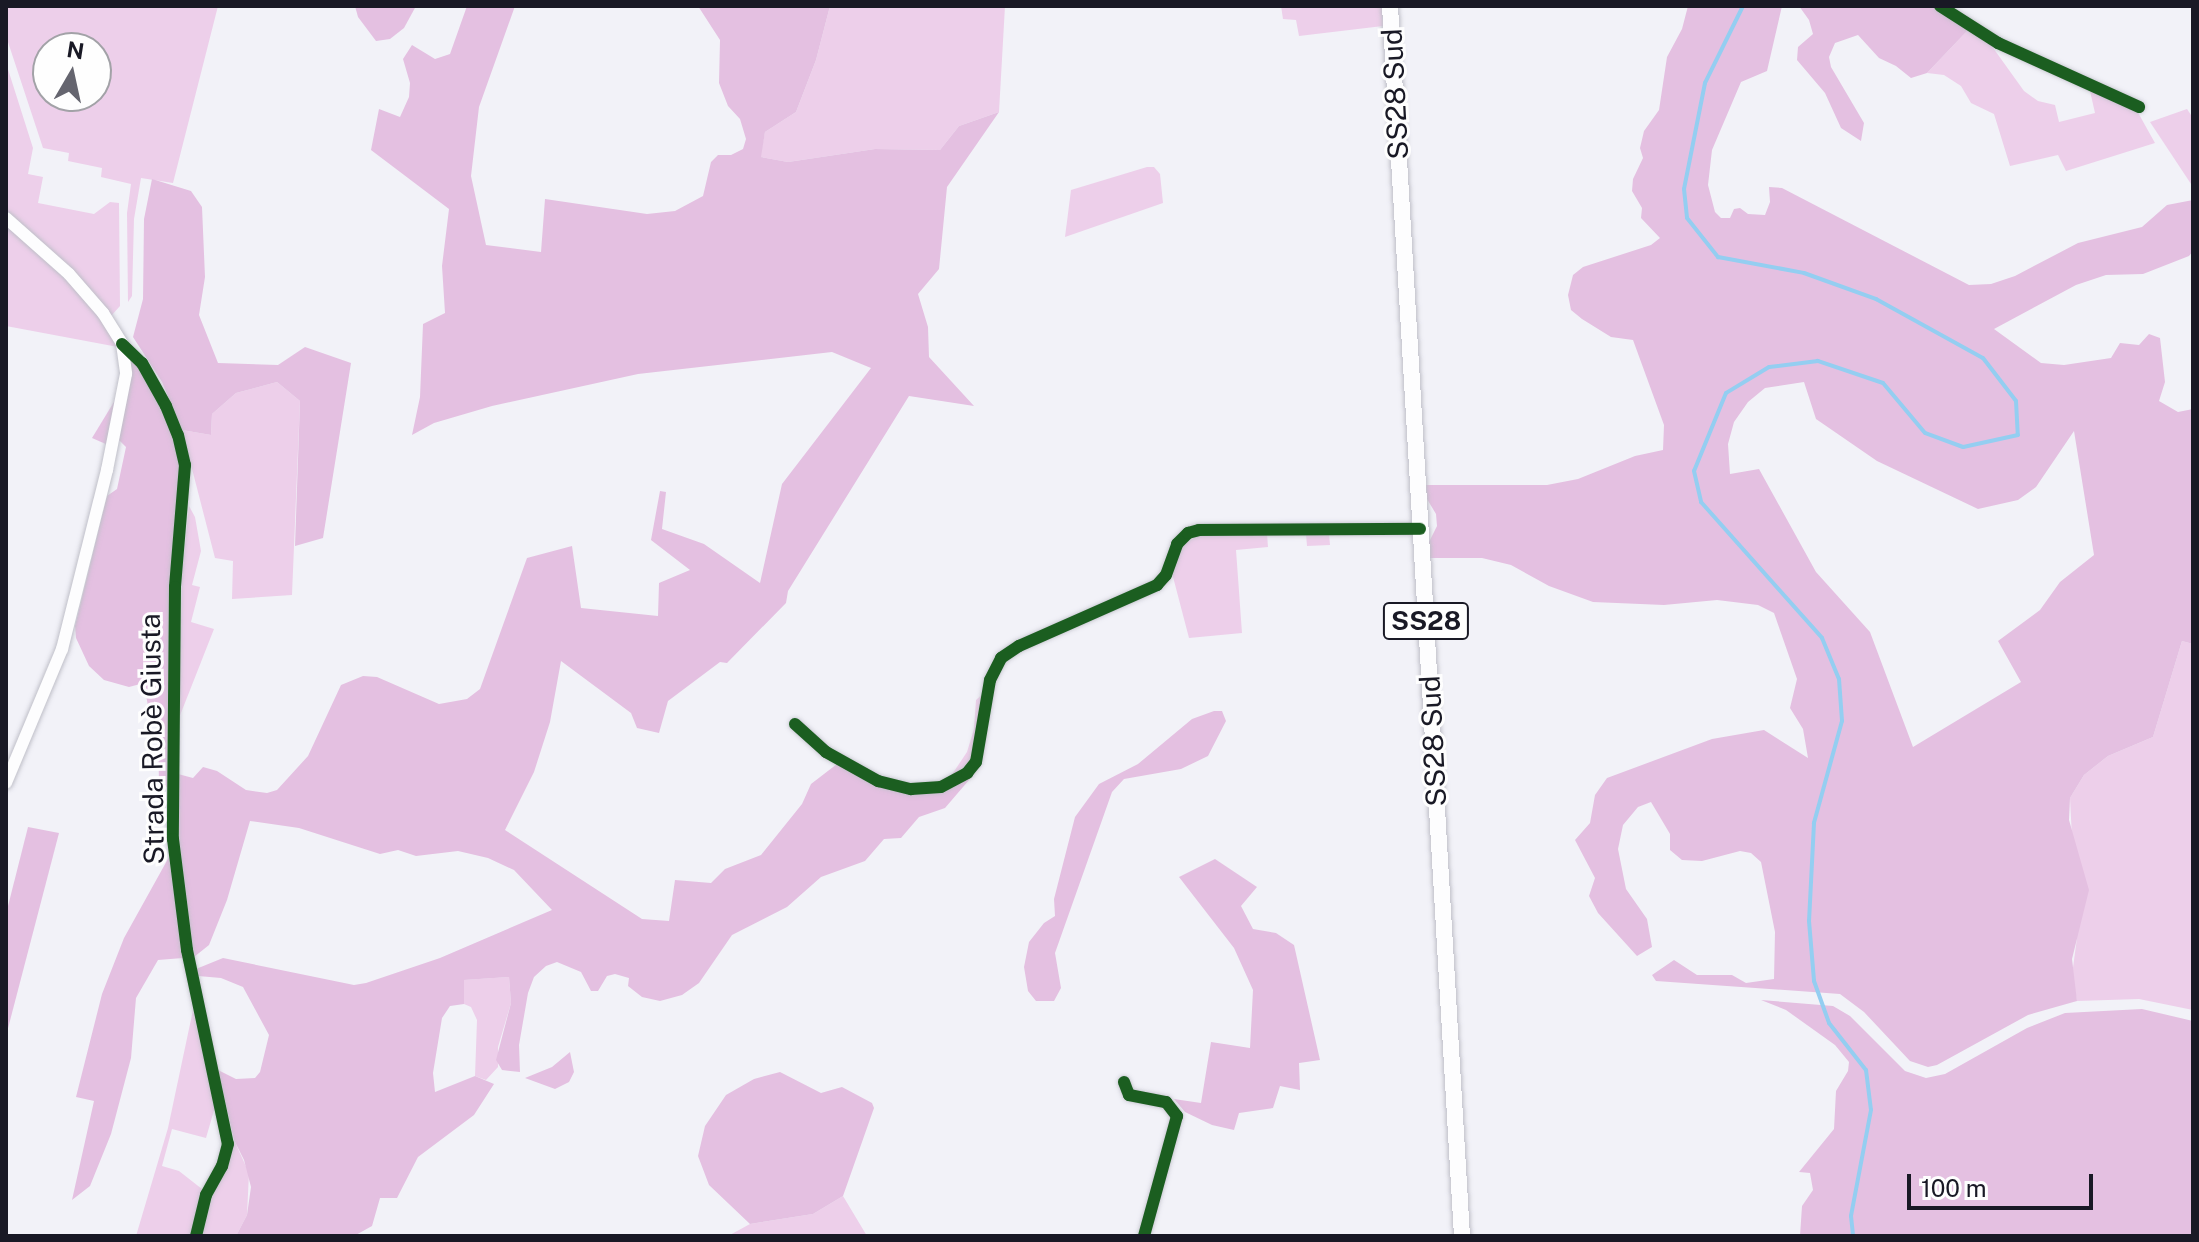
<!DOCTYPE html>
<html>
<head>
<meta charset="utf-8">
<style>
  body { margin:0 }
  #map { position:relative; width:2199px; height:1242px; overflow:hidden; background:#f2f2f8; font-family:"Public Sans",sans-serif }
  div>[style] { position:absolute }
  .green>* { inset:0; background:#edcfea }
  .forest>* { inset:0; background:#e4c0e1 }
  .stream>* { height:4px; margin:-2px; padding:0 2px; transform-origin:2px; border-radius:2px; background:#94cef1 }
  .roads { filter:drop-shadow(0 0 2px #bfbfc8) drop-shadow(0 0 2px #bfbfc8) }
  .minor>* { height:10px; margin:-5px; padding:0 5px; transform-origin:5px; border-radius:5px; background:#fdfdfe }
  .tertiary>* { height:12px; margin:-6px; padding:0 6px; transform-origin:6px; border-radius:6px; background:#fdfdfe }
  .primary>* { height:16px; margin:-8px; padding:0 8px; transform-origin:8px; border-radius:8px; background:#fdfdfe }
  .cycleway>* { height:12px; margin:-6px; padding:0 6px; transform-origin:6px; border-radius:6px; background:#1b5e20 }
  span { translate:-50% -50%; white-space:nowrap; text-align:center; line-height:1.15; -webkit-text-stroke:6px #fefefe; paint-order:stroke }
  .shield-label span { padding:2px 6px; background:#fefefe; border:2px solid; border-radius:6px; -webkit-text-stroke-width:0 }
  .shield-label { font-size:26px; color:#191925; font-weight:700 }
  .street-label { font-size:28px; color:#191925 }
  .frame { position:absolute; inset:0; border:8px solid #191925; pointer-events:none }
  .north { position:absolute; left:32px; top:32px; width:80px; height:80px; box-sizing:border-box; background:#fefefe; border:2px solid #a2a2a7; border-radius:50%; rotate:9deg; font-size:22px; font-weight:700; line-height:32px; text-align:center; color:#191925 }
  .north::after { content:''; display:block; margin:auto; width:28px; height:36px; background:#65656f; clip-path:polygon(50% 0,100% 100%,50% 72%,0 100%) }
  .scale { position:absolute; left:1907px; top:1174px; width:186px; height:36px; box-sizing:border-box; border:4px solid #191925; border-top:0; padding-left:10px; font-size:24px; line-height:28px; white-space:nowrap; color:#191925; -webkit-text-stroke:6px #fefefe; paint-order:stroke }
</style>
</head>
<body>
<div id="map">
  <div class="green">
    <div style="clip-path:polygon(evenodd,6px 6px,218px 6px,173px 183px,141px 178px,134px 219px,132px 296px,128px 302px,127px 213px,131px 184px,101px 177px,102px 168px,68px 161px,69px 153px,43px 148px,6px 36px,6px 6px,48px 48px,96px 48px,96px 96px,48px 96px,48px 48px)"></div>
    <div style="clip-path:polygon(830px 6px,1005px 6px,999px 112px,959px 126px,940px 150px,875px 149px,788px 162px,760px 157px,765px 132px,796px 112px,816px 60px)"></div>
    <div style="clip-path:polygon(1281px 6px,1382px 6px,1383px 26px,1299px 36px,1296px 20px,1283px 19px)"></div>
    <div style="clip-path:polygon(1968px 30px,1991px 45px,2024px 91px,2038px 101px,2055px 105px,2059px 122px,2095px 113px,2090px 91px,2136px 109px,2155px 143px,2066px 171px,2058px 155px,2010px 166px,1994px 114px,1971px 103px,1961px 86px,1944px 75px,1927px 73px)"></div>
    <div style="clip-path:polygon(6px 63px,33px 148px,28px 174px,43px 177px,38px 203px,94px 214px,110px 202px,119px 203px,120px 306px,111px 316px,6px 210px)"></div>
    <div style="clip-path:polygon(2187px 109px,2193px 118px,2193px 187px,2150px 122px)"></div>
    <div style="clip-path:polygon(1147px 167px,1154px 167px,1160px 174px,1163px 203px,1065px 237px,1071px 190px)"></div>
    <div style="clip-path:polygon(6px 225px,76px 289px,103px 322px,118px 347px,6px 326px)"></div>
    <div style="clip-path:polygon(277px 382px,300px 401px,292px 595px,232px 599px,233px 561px,215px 558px,182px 430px,211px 435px,212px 414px,236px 393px)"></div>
    <div style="clip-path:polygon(189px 506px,195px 517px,201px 551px,192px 585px,200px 587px,191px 622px,214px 629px,179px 718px,182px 575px)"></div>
    <div style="clip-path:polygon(1267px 534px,1268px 547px,1236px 550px,1242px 633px,1189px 638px,1172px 573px,1179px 548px,1198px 535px)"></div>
    <div style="clip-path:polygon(1306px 534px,1329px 534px,1330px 545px,1307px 546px)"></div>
    <div style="clip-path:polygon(2182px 641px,2193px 644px,2193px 1010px,2139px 999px,2077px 1001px,2072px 975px,2077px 938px,2070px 798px,2084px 775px,2108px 756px,2153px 737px)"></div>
    <div style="clip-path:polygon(985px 692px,973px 759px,949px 779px,967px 752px,974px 729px,976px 700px)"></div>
    <div style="clip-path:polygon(509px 977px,511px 1003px,498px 1047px,498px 1067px,486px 1080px,475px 1076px,477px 1020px,471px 1007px,464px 1004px,463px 980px)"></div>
    <div style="clip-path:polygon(193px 1010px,215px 1107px,206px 1138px,172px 1129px,162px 1166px,179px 1171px,202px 1189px,191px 1236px,136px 1236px,168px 1128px)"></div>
    <div style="clip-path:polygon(234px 1140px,249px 1173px,247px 1215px,236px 1236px,202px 1236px,212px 1197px,228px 1165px)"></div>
    <div style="clip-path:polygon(843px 1196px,867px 1236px,728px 1236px,750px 1224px,813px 1214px)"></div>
  </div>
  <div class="forest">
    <div style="clip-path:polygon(355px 6px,416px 6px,404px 28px,390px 39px,376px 41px,358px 17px)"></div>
    <div style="clip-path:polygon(467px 6px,515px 6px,479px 107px,471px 176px,486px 245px,541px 252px,545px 199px,647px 214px,675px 211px,703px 196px,711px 162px,718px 155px,731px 155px,743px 149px,746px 139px,740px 119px,728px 106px,719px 83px,720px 40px,698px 6px,830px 6px,816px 60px,796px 112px,765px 132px,761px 157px,788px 162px,875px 149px,940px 150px,959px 126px,999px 112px,947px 187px,939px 269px,918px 294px,928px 327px,929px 357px,974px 406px,909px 396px,788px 591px,786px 603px,727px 663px,720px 662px,668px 701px,659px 733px,637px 728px,631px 713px,561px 661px,550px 722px,534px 772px,505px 830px,642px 919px,669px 921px,675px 880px,711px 883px,725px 869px,761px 855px,802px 804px,811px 784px,837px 764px,883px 787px,962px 781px,975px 773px,945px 808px,919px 817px,901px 838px,884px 839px,865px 861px,821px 877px,787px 907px,732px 935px,699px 983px,682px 995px,660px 1001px,642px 997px,628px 986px,629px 978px,615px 974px,607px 976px,598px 991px,591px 991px,581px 972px,557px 962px,546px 966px,534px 977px,528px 993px,519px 1045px,520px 1072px,502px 1070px,496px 1060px,511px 1003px,509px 977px,464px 980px,464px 1004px,450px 1006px,442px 1018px,433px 1073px,435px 1092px,475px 1076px,494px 1084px,474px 1115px,418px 1157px,397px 1198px,380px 1198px,372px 1226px,354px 1236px,236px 1236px,247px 1215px,251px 1187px,244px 1160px,234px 1140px,218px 1070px,236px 1079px,255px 1078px,260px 1072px,269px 1035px,243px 987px,221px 978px,198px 976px,196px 969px,223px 958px,354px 985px,366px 983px,440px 958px,552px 910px,514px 870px,488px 858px,458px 851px,416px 856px,398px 850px,380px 854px,299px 828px,250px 821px,227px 900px,209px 945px,194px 957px,179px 838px,178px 774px,193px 778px,203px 767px,217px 771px,246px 790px,267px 793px,277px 790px,308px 756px,341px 685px,363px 676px,377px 677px,439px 704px,467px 699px,480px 689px,527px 558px,572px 546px,581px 608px,658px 616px,659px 583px,690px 570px,651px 540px,660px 491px,666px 492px,662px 529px,704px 544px,760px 583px,782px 484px,871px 368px,832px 352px,638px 374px,492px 406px,434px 423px,412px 435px,420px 397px,423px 324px,445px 313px,442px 266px,449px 209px,371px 150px,379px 109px,400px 117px,409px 97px,410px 83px,403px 59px,412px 45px,435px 59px,450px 54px)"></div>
    <div style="clip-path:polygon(evenodd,1688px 6px,1782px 6px,1767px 71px,1741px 82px,1712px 150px,1708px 185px,1715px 212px,1721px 218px,1730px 218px,1734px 209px,1740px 208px,1748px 214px,1765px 215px,1770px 202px,1769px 187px,1782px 188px,1969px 285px,1991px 284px,2015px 276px,2078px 243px,2142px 227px,2167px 205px,2193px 200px,2193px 251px,2189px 256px,2143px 274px,2106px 275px,2076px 285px,1994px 329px,2041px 363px,2064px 365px,2111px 358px,2120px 343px,2139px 345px,2149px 334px,2160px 338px,2165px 382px,2159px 401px,2178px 412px,2193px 409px,2193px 644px,2182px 641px,2153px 737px,2108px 756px,2084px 775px,2070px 798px,2069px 820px,2089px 890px,2072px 959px,2077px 1001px,2028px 1015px,1937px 1065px,1928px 1067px,1910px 1061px,1864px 1012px,1840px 994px,1656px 981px,1652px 975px,1674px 960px,1697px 975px,1732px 975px,1746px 983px,1774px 979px,1775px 932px,1761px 862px,1751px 853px,1740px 851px,1702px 861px,1682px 860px,1670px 850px,1670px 834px,1651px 802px,1638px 807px,1623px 825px,1618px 849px,1626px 889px,1647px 919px,1652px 947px,1637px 956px,1598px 913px,1589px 896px,1595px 878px,1575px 840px,1590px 823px,1595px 795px,1607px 778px,1712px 739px,1764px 730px,1808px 758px,1803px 729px,1790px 708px,1797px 679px,1774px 613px,1758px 605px,1717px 600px,1664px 605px,1593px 602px,1549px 586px,1511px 565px,1482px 558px,1430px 558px,1429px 542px,1437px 526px,1436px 514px,1427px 499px,1426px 485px,1547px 485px,1578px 479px,1635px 456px,1663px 450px,1664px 425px,1633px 340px,1611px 337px,1582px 319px,1571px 310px,1568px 295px,1573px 275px,1583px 267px,1651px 245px,1660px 238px,1641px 218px,1642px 208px,1632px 191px,1633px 179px,1643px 158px,1640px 148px,1644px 131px,1659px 110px,1667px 57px,1682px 29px,1688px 6px,1804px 382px,1816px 419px,1877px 461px,1978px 509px,2018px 500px,2036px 487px,2074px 431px,2094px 555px,2060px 582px,2040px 610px,1998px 641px,2021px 682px,1913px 747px,1870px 632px,1816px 572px,1759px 469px,1730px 474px,1728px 444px,1734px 422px,1748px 402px,1765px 388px,1804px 382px)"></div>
    <div style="clip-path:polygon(1799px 6px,1934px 6px,1968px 30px,1927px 73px,1911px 78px,1896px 66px,1879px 58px,1858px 35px,1835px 43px,1829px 57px,1831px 67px,1864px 123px,1861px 141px,1841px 128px,1825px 93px,1797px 60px,1798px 47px,1813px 34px,1809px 20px)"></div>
    <div style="clip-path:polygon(152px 179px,191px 191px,202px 207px,205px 277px,199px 315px,218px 363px,278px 365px,305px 347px,351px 363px,323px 538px,295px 546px,300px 401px,277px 382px,236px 393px,212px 414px,211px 435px,182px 430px,162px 382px,133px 337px,143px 299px,144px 219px)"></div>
    <div style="clip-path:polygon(132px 358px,162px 407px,176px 444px,180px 467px,169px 592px,167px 787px,159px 784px,158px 727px,151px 724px,144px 683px,129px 687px,104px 680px,89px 666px,76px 638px,75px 626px,107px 496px,117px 489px,126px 447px,119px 440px)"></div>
    <div style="clip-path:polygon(120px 392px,108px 445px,92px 438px)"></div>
    <div style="clip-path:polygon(1214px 711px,1222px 711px,1226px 721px,1208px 756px,1181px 769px,1124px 779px,1112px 792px,1055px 953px,1061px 988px,1054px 1001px,1036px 1001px,1028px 991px,1024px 967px,1029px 942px,1044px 923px,1055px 916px,1054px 899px,1075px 817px,1099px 784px,1138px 764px,1192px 719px)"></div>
    <div style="clip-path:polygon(28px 827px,59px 833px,6px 1036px,6px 914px)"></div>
    <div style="clip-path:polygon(169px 857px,183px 958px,158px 960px,136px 998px,131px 1058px,111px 1134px,90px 1186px,72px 1200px,94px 1101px,76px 1097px,102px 994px,124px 938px)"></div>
    <div style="clip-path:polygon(1215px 859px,1257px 887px,1241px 906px,1253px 929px,1276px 933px,1294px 945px,1320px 1060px,1299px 1063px,1300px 1090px,1280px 1086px,1273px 1108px,1239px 1113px,1234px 1130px,1212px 1125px,1185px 1112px,1174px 1099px,1201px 1103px,1211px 1042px,1250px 1048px,1253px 990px,1234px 948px,1179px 877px)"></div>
    <div style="clip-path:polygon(1761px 1000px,1833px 1006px,1850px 1016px,1905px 1071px,1926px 1078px,1945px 1074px,2027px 1028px,2065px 1013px,2142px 1009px,2193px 1021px,2193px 1236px,1800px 1236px,1802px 1206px,1813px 1190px,1810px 1173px,1799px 1172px,1834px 1129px,1836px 1091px,1848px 1071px,1849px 1062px,1835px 1045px,1786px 1010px)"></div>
    <div style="clip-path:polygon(570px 1052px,574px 1072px,569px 1082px,555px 1089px,525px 1078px,552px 1067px)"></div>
    <div style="clip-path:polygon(780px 1072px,821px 1093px,842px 1087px,872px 1103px,874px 1108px,843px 1196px,813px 1214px,750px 1224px,709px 1185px,698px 1156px,705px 1126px,726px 1095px,754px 1079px)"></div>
  </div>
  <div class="stream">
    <div style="left:1743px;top:6px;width:86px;rotate:116.3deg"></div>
    <div style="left:1705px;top:83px;width:108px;rotate:101.2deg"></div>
    <div style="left:1684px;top:189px;width:29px;rotate:84deg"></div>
    <div style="left:1687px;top:218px;width:50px;rotate:51.5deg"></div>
    <div style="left:1718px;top:257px;width:87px;rotate:10.5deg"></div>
    <div style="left:1804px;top:273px;width:77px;rotate:19.9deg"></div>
    <div style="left:1876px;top:299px;width:122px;rotate:28.9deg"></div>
    <div style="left:1983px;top:358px;width:54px;rotate:52.5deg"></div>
    <div style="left:2016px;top:401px;width:34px;rotate:87deg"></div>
    <div style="left:2018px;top:435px;width:56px;rotate:167.7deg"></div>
    <div style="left:1963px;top:447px;width:40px;rotate:-159.8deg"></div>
    <div style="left:1925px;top:433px;width:65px;rotate:-130deg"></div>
    <div style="left:1883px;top:383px;width:69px;rotate:-161.3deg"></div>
    <div style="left:1818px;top:361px;width:49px;rotate:173deg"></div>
    <div style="left:1769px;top:367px;width:50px;rotate:148.8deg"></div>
    <div style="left:1726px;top:393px;width:84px;rotate:112.3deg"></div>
    <div style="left:1694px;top:471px;width:32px;rotate:77deg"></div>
    <div style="left:1701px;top:502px;width:182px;rotate:48.3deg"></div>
    <div style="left:1822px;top:638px;width:44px;rotate:67.5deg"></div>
    <div style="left:1839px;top:679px;width:42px;rotate:85.9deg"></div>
    <div style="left:1842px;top:721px;width:106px;rotate:105.4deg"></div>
    <div style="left:1814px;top:823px;width:98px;rotate:92.9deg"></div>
    <div style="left:1809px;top:921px;width:60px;rotate:85.2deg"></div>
    <div style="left:1814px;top:981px;width:45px;rotate:70.3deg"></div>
    <div style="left:1829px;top:1023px;width:60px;rotate:51.8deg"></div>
    <div style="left:1866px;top:1070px;width:40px;rotate:82.9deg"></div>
    <div style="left:1871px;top:1110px;width:108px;rotate:100.7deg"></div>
    <div style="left:1851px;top:1216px;width:20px;rotate:84deg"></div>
  </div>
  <div class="roads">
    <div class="minor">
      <div style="left:1940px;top:6px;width:69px;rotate:32.5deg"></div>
      <div style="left:1998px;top:43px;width:155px;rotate:24.4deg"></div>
      <div style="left:122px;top:344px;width:28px;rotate:44deg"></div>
      <div style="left:142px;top:363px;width:49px;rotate:60.8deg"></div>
      <div style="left:166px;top:406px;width:31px;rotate:68deg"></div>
      <div style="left:178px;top:435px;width:31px;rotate:77deg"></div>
      <div style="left:185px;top:465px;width:122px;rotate:94.7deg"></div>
      <div style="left:175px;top:587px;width:252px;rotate:90.5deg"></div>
      <div style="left:173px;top:839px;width:112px;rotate:82.8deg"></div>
      <div style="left:187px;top:950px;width:198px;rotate:78.1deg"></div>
      <div style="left:228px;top:1144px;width:23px;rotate:105deg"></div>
      <div style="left:222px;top:1166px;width:33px;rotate:119deg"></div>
      <div style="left:206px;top:1195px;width:42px;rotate:103.7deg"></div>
      <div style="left:795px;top:724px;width:42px;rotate:42.1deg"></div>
      <div style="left:826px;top:752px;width:60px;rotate:29.1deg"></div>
      <div style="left:878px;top:781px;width:34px;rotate:14deg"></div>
      <div style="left:911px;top:789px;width:30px;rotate:-4deg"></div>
      <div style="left:941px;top:787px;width:30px;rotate:-28deg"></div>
      <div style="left:967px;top:773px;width:14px;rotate:-51deg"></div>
      <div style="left:976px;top:762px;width:83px;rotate:-80.3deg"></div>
      <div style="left:990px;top:680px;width:25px;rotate:-63deg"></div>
      <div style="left:1001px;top:658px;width:22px;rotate:-34deg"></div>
      <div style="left:1019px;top:646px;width:151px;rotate:-23.8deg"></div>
      <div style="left:1157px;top:585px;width:13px;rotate:-48deg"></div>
      <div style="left:1166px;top:575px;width:33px;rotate:-70deg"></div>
      <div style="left:1177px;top:544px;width:16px;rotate:-45deg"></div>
      <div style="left:1188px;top:533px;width:11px;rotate:-15deg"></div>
      <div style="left:1199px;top:530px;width:221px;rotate:-0.3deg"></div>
      <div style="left:1124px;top:1082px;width:14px;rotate:69deg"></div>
      <div style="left:1129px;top:1095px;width:38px;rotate:11deg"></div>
      <div style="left:1166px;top:1102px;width:18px;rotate:52deg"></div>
      <div style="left:1177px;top:1116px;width:124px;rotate:105.4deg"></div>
    </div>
    <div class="tertiary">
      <div style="left:6px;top:218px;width:84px;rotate:41.6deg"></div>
      <div style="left:69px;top:274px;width:52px;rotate:48.9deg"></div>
      <div style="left:103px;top:313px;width:36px;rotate:58deg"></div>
      <div style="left:122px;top:344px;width:30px;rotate:82deg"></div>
      <div style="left:126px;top:374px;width:98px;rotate:101.2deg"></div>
      <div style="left:107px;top:470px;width:185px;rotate:104.1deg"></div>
      <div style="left:62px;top:649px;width:145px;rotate:112.7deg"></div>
    </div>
    <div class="primary">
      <div style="left:1390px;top:6px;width:1232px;rotate:86.65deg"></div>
    </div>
  </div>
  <div class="cycleway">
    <div style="left:1940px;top:6px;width:69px;rotate:32.5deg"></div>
    <div style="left:1998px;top:43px;width:155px;rotate:24.4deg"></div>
    <div style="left:122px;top:344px;width:28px;rotate:44deg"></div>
    <div style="left:142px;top:363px;width:49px;rotate:60.8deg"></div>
    <div style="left:166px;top:406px;width:31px;rotate:68deg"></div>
    <div style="left:178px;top:435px;width:31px;rotate:77deg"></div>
    <div style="left:185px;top:465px;width:122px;rotate:94.7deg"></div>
    <div style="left:175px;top:587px;width:252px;rotate:90.5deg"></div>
    <div style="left:173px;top:839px;width:112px;rotate:82.8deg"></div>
    <div style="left:187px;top:950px;width:198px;rotate:78.1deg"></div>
    <div style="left:228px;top:1144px;width:23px;rotate:105deg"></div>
    <div style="left:222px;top:1166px;width:33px;rotate:119deg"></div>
    <div style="left:206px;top:1195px;width:42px;rotate:103.7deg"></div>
    <div style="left:795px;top:724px;width:42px;rotate:42.1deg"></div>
    <div style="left:826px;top:752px;width:60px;rotate:29.1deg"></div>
    <div style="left:878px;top:781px;width:34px;rotate:14deg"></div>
    <div style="left:911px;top:789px;width:30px;rotate:-4deg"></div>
    <div style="left:941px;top:787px;width:30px;rotate:-28deg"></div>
    <div style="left:967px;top:773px;width:14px;rotate:-51deg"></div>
    <div style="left:976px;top:762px;width:83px;rotate:-80.3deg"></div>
    <div style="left:990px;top:680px;width:25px;rotate:-63deg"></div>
    <div style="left:1001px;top:658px;width:22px;rotate:-34deg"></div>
    <div style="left:1019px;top:646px;width:151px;rotate:-23.8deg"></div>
    <div style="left:1157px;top:585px;width:13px;rotate:-48deg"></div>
    <div style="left:1166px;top:575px;width:33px;rotate:-70deg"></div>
    <div style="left:1177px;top:544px;width:16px;rotate:-45deg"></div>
    <div style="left:1188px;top:533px;width:11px;rotate:-15deg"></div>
    <div style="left:1199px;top:530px;width:221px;rotate:-0.3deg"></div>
    <div style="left:1124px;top:1082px;width:14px;rotate:69deg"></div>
    <div style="left:1129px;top:1095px;width:38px;rotate:11deg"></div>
    <div style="left:1166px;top:1102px;width:18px;rotate:52deg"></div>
    <div style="left:1177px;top:1116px;width:124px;rotate:105.4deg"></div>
  </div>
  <div class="shield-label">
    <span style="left:1426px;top:621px">SS28</span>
  </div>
  <div class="street-label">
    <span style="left:1395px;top:94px;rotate:-93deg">SS28 Sud</span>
    <span style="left:152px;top:739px;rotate:-91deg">Strada Robè Giusta</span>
    <span style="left:1433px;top:741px;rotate:-93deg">SS28 Sud</span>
  </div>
  <div class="frame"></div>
  <div class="north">N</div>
  <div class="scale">100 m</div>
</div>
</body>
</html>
